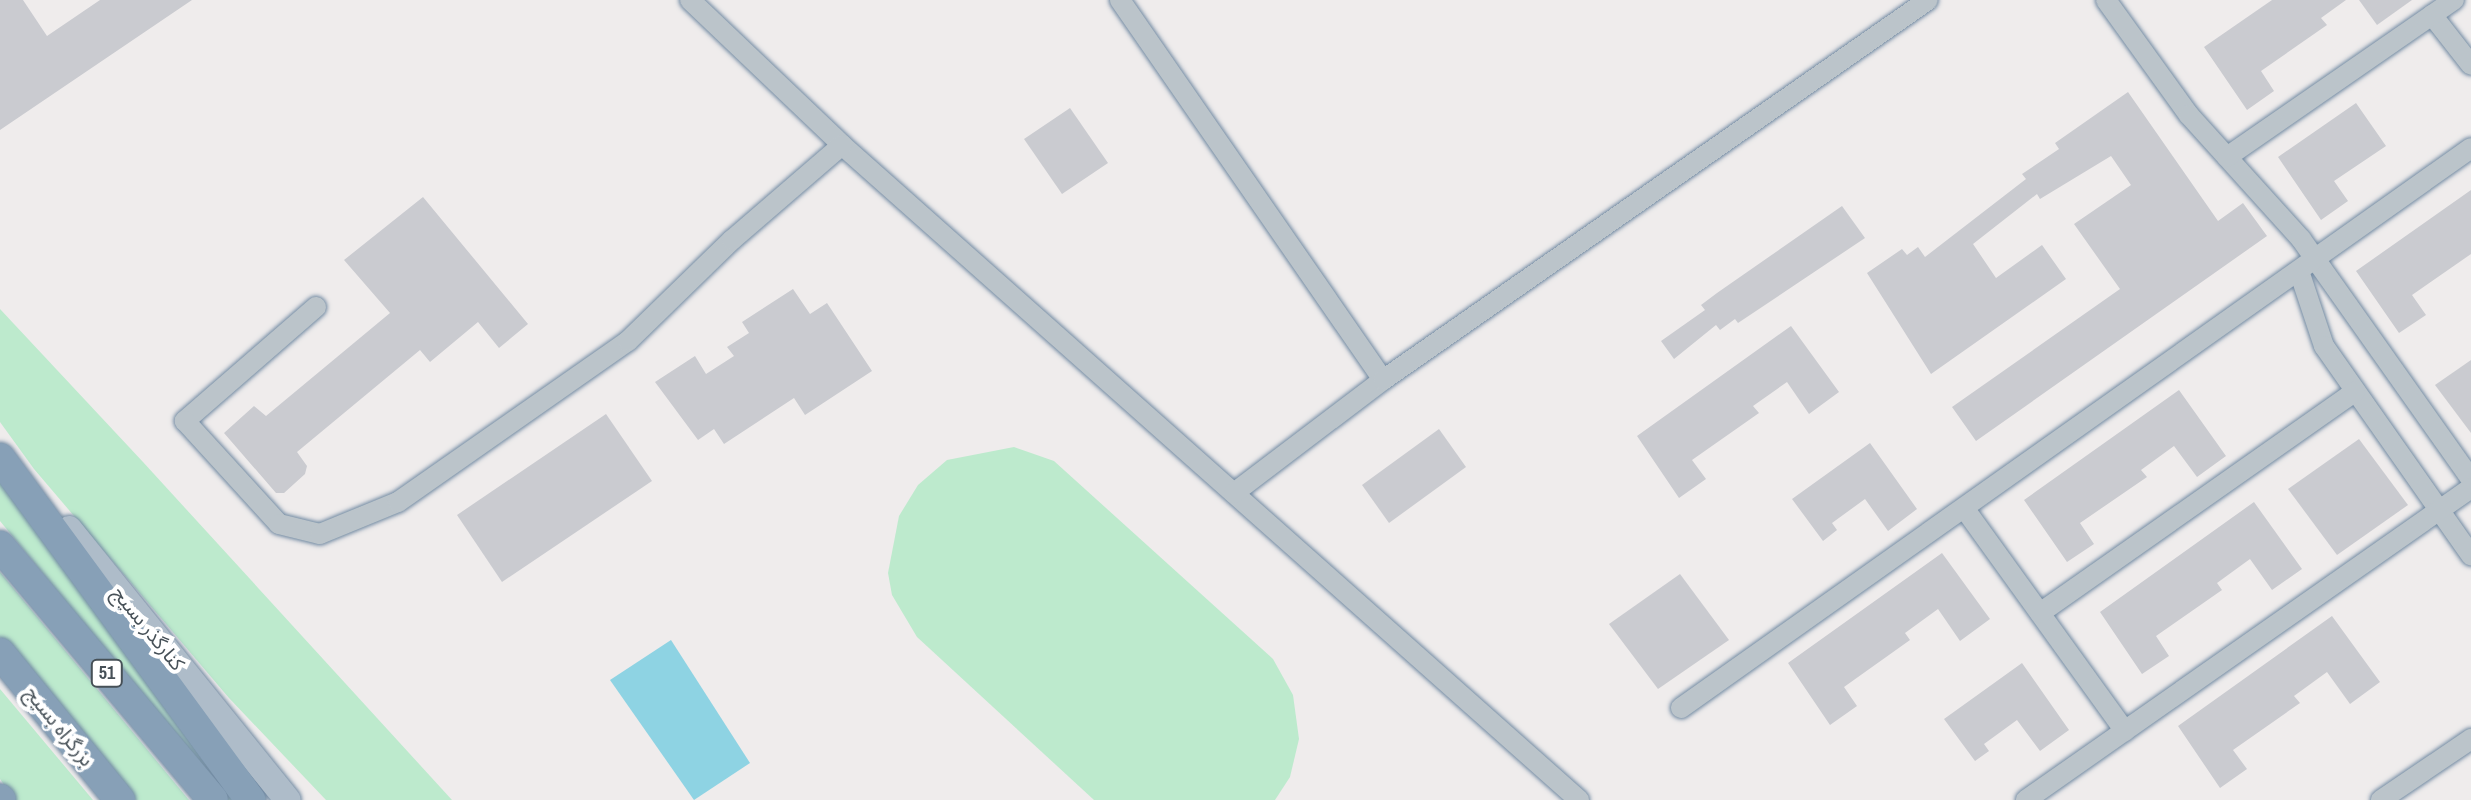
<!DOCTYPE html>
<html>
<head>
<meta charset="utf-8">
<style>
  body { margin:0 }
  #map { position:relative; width:2471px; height:800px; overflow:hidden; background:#efecec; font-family:"Archivo Narrow","Noto Sans Arabic",sans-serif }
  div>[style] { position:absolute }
  .green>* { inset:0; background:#bdeacd }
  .water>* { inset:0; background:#8ed3e3 }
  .building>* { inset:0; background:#cacbd0 }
  .roads { filter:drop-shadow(0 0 2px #738ba3) drop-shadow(0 0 2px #738ba3) }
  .minor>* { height:20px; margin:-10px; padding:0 10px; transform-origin:10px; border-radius:10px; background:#bbc4ca }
  .major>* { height:26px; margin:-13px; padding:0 13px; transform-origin:13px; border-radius:13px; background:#aebcc9 }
  .highway>* { height:30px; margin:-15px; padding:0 15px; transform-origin:15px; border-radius:15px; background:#87a0b7 }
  span { translate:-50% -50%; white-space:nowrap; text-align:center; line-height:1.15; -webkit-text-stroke:8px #fff; paint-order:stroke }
  .shield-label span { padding:2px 6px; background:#fff; border:2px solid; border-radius:6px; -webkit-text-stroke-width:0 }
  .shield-label { font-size:18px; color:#465057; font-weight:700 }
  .street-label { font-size:20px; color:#465057 }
</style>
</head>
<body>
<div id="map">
  <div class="green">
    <div style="clip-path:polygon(0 309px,143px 462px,452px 800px,326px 800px,229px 698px,34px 469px,0 422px)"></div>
    <div style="clip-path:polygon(1014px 447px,1054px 461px,1273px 659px,1293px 695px,1299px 739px,1290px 777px,1275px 800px,1094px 800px,917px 637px,892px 595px,888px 573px,899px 516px,918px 485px,947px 460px)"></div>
    <div style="clip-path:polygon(0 478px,240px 800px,228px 800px,0 521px)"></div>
    <div style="clip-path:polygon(0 572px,112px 707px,189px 800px,136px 800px,35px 679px,0 637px)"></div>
    <div style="clip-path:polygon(0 689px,93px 800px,15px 800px,0 779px)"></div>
  </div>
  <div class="water">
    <div style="clip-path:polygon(671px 640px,750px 763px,694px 800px,610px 680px)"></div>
  </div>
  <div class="building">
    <div style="clip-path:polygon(0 0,23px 0,47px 36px,100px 0,192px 0,0 130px)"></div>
    <div style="clip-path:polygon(2272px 0,2346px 0,2321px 18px,2327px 25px,2261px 71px,2274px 91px,2247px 110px,2204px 47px)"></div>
    <div style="clip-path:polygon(2359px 0,2412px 0,2377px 25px)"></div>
    <div style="clip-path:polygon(2128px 92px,2218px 221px,2243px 203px,2267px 236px,1976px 441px,1952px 407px,2120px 289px,2074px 224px,2131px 185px,2111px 156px,2040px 199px,2037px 194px,1973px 244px,1996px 278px,2042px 245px,2066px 279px,1931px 374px,1867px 273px,1902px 249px,1907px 255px,1918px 247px,1925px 257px,2026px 179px,2022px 174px,2059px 149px,2055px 143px)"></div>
    <div style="clip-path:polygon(2356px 103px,2386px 146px,2334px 181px,2348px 201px,2321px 220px,2278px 157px)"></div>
    <div style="clip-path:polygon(1070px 108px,1108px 163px,1062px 194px,1024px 139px)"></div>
    <div style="clip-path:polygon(2471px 190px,2471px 254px,2412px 295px,2426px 315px,2399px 333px,2356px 271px)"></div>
    <div style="clip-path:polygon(423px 197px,528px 324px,499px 348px,478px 322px,430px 362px,420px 350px,297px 452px,307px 466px,305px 474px,284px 493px,276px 493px,224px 433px,254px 406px,266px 416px,390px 313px,344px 260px)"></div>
    <div style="clip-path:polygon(1842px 206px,1865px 238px,1738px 323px,1735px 319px,1720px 330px,1716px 325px,1674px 359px,1661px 341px,1705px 310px,1701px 305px,1717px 293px)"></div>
    <div style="clip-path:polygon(793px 289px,810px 314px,827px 303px,872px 371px,805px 415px,794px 398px,724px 444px,714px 429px,698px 440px,655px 382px,695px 356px,706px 374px,734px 356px,727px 347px,749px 333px,742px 322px)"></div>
    <div style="clip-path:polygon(1791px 326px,1839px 392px,1809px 414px,1787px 382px,1753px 406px,1759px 413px,1692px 460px,1706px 479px,1679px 498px,1637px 436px)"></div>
    <div style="clip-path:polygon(2471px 360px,2471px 433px,2435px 385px)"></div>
    <div style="clip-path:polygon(2179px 390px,2226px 456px,2197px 477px,2174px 446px,2141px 470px,2147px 477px,2080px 523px,2094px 544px,2067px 562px,2024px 500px)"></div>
    <div style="clip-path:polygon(606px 414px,652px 481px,502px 582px,457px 515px)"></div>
    <div style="clip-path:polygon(1439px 429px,1466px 467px,1389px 523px,1362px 485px)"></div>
    <div style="clip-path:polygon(2359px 439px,2408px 505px,2337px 555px,2288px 489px)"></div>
    <div style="clip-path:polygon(1870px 443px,1917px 509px,1888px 531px,1865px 499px,1832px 523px,1837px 530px,1823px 541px,1792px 499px)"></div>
    <div style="clip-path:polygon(2254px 502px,2302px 569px,2272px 590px,2250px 559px,2217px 583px,2222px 590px,2156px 636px,2169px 656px,2142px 674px,2100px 612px)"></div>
    <div style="clip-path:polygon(1942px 553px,1990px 619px,1960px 641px,1938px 609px,1905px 633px,1910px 640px,1844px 687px,1857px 706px,1830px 725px,1788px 663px)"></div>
    <div style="clip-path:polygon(1680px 574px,1729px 640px,1658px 689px,1609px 624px)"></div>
    <div style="clip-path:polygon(2332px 616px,2380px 682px,2350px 704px,2327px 672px,2294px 696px,2300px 703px,2233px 750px,2247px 769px,2220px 788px,2178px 726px)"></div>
    <div style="clip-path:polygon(2022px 663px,2069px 730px,2040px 751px,2017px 720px,1984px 744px,1989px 751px,1975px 761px,1944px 719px)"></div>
  </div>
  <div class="roads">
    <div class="minor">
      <div style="left:690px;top:0;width:210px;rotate:43.6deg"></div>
      <div style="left:842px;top:145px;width:986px;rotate:41.63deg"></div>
      <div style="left:1120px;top:0;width:462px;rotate:55.3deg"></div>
      <div style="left:2106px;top:0;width:142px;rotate:54.2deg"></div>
      <div style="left:2189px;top:115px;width:167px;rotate:47.9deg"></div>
      <div style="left:2301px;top:239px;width:294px;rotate:54.7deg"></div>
      <div style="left:2432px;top:15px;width:63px;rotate:52deg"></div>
      <div style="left:2227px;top:157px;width:276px;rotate:-34.7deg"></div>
      <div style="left:2299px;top:271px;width:79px;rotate:71.6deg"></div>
      <div style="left:2324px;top:346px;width:256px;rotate:54.9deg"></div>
      <div style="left:316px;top:307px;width:174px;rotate:139deg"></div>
      <div style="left:185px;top:421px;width:139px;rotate:47.6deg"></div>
      <div style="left:279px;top:524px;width:42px;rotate:13.7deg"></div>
      <div style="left:320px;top:534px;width:84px;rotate:-22.3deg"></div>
      <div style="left:398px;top:502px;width:281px;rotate:-35deg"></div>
      <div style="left:628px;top:341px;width:145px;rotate:-44.2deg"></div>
      <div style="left:732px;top:240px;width:145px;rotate:-40.8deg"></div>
      <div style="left:1234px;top:493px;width:187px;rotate:-37.2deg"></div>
      <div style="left:1383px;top:380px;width:664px;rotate:-34.89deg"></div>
      <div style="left:1964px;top:508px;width:275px;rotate:54.2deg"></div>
      <div style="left:2040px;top:613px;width:385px;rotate:-35.1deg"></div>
      <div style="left:1681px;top:708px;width:968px;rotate:-35.33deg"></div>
      <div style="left:2026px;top:800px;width:543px;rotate:-35.04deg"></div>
      <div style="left:2381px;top:800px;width:109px;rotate:-34.1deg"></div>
    </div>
    <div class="major">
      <div style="left:69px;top:529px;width:348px;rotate:51.1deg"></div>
    </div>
    <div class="highway">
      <div style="left:0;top:458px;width:424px;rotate:53.8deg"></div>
      <div style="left:0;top:546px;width:331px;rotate:50deg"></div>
      <div style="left:0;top:653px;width:190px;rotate:50.8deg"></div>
      <div style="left:0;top:799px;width:1px;rotate:45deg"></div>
    </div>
  </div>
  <div class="shield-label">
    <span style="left:107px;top:673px">51</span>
  </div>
  <div class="street-label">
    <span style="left:149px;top:628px;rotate:51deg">کنارگذر بسیج</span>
    <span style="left:60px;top:726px;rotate:51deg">بزرگراه بسیج</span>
  </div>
</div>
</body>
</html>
